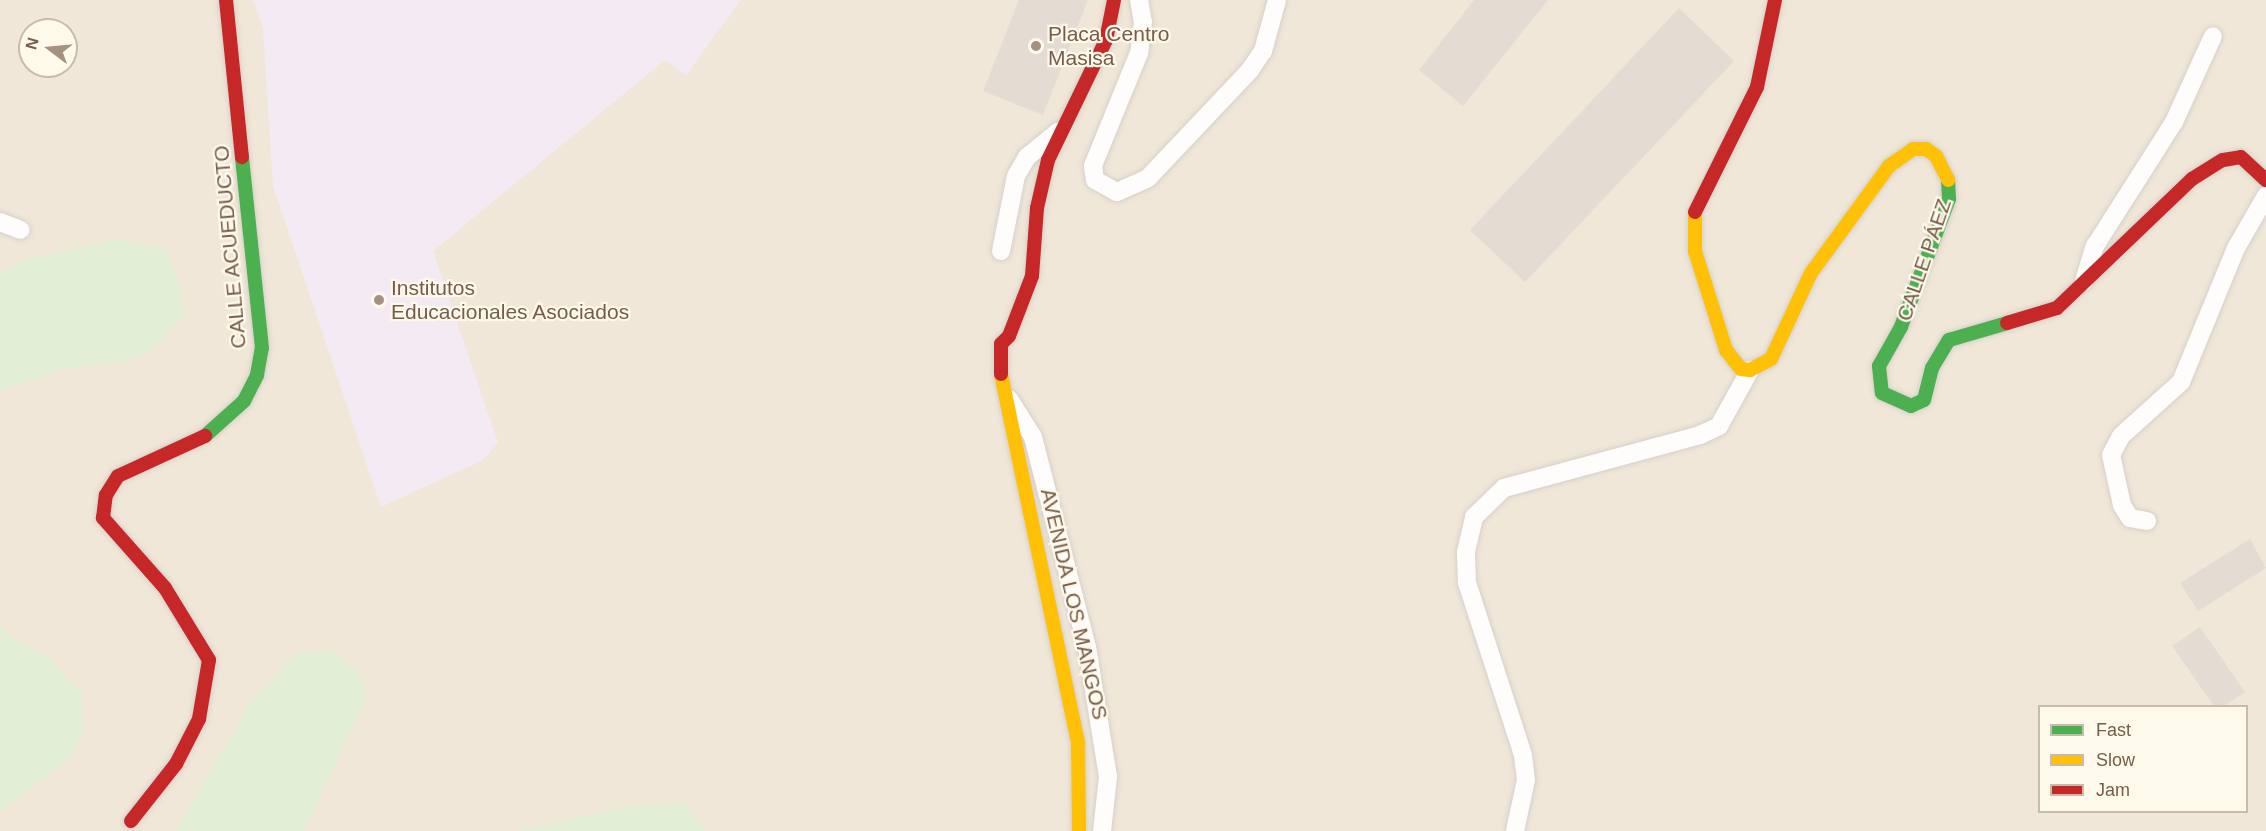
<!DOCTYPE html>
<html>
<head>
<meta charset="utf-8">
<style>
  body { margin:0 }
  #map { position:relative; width:2266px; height:831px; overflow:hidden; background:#f7f3eb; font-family:Arial,sans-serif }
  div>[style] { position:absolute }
  .residential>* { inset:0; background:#f0e7d8 }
  .education>* { inset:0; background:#f4eaf3 }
  .green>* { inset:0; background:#e2eed6 }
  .building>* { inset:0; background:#e4dcd2 }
  .roads { filter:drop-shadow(0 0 2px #d6d0c9) drop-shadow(0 0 2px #d6d0c9) }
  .street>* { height:18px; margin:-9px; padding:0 9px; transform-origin:9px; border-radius:9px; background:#fefdfc }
  .fast>* { height:14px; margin:-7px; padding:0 7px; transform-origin:7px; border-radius:7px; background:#4caf50 }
  .slow>* { height:14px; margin:-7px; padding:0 7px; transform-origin:7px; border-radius:7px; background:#ffc107 }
  .jam>* { height:14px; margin:-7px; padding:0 7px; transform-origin:7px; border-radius:7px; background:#c62828 }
  .dots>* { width:16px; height:16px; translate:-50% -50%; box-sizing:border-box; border:3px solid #fff9ec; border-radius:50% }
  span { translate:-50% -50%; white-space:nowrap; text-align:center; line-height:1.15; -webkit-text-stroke:4.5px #fff9ec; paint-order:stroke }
  .poi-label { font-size:21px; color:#765d4a }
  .left { translate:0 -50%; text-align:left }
  .street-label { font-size:21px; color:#765d4a }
  .legend { position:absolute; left:2038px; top:705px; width:210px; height:108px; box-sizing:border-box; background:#fff9ec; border:2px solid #c8bbab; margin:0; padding:8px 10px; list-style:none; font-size:18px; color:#765d4a }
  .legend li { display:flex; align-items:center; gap:12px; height:30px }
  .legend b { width:30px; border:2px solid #c8bbab }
  .north { position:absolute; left:18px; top:18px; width:60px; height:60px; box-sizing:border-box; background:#fff9ec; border:2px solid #c8bbab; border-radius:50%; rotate:286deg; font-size:16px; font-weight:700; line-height:24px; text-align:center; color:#765d4a }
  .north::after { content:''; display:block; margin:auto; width:21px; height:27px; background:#a39282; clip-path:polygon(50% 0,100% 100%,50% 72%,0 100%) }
</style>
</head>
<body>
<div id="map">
  <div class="residential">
    <div style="clip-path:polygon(evenodd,0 0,2266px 0,2266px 831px,0 831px,0 0,30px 30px,66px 30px,66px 66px,30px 66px,30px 30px,0 0,2040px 706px,2246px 706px,2246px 812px,2040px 812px,2040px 706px)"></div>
  </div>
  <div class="education">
    <div style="clip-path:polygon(253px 0,741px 0,686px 75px,665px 60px,433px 251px,498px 443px,481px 461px,381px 507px,273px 186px,263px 28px)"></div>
  </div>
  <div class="green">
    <div style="clip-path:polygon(117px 239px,165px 248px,182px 291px,184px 316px,149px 353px,122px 362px,65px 369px,0 391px,0 272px,25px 260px)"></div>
    <div style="clip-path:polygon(0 623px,12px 637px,51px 658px,82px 694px,83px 734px,69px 759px,0 812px)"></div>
    <div style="clip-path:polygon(330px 648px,358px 672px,367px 695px,304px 831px,176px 831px,250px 704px,294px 655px)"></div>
    <div style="clip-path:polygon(683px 802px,707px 831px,519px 831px,621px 808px)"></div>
  </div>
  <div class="building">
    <div style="clip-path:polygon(1019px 0,1088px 0,1043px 115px,983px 91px)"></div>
    <div style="clip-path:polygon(1474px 0,1548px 0,1463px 106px,1419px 70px)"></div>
    <div style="clip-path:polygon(1679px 8px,1734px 61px,1525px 282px,1470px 230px)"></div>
    <div style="clip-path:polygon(2250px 539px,2266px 568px,2198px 611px,2180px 583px)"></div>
    <div style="clip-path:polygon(2200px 627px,2245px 692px,2224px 706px,2214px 706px,2172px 646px)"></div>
  </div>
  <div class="roads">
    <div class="street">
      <div style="left:1139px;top:0;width:22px;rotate:80deg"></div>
      <div style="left:1143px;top:22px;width:31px;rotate:97deg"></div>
      <div style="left:1139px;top:53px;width:122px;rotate:112.2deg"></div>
      <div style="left:1093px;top:166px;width:14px;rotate:82deg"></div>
      <div style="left:1095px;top:180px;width:25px;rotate:29deg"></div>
      <div style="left:1117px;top:192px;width:34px;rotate:-24deg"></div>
      <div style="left:1148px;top:178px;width:149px;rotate:-46.6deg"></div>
      <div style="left:1250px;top:70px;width:23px;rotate:-56deg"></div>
      <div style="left:1263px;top:51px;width:53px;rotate:-74.6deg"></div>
      <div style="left:0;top:222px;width:22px;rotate:21deg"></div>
      <div style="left:1001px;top:251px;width:76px;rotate:-78.7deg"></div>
      <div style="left:1016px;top:176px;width:22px;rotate:-60deg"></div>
      <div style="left:1027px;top:157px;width:40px;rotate:-39deg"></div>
      <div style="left:2084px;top:281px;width:37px;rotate:-73deg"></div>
      <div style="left:2095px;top:246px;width:147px;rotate:-57.5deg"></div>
      <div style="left:2174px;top:122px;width:94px;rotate:-65.6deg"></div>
      <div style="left:1009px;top:399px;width:45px;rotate:57.7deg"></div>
      <div style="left:1033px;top:437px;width:217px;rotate:75.6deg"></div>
      <div style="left:1087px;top:647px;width:132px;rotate:80.8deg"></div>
      <div style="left:1108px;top:777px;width:54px;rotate:96.3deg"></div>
      <div style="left:2147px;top:521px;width:17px;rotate:-170deg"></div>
      <div style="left:2130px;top:518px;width:15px;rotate:-122deg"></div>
      <div style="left:2122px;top:505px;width:51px;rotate:-102.4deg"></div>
      <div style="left:2111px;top:455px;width:21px;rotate:-62deg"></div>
      <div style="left:2121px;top:436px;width:81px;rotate:-42deg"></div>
      <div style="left:2181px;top:382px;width:145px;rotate:-67.7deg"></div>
      <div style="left:2236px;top:248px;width:60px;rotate:-60deg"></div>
      <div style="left:1515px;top:831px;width:52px;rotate:-77.8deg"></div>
      <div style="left:1526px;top:780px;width:25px;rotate:-97deg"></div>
      <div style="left:1523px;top:755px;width:181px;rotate:-108deg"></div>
      <div style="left:1467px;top:583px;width:31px;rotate:-92deg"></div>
      <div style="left:1466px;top:552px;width:36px;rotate:-77deg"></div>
      <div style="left:1474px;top:517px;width:42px;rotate:-44deg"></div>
      <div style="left:1504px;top:488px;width:203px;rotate:-15.1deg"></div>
      <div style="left:1700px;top:435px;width:21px;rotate:-25deg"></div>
      <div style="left:1719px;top:426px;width:64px;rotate:-61deg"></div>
    </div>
    <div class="fast">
      <div style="left:1948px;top:180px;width:19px;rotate:87deg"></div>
      <div style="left:1949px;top:199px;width:137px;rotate:110.6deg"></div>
      <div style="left:1901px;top:327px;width:45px;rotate:119.4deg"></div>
      <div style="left:1879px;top:366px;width:27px;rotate:84deg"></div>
      <div style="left:1882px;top:393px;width:32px;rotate:24deg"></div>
      <div style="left:1911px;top:406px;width:14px;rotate:-25deg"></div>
      <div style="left:1924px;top:400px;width:33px;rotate:-76deg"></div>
      <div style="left:1932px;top:368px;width:33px;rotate:-59deg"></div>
      <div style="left:1949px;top:340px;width:60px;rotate:-16.3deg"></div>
      <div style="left:205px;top:436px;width:52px;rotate:-41.9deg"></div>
      <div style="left:244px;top:401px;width:29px;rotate:-63deg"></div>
      <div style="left:257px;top:375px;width:27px;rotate:-80deg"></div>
      <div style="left:262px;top:348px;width:192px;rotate:-96deg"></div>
    </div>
    <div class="slow">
      <div style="left:1695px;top:212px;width:39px;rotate:90deg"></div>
      <div style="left:1695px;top:251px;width:104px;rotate:72.6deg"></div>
      <div style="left:1726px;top:350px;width:24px;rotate:52deg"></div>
      <div style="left:1741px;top:369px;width:9px;rotate:6deg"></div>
      <div style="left:1750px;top:370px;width:24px;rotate:-28deg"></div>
      <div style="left:1771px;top:359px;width:95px;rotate:-65.1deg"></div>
      <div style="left:1811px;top:273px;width:132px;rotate:-53.9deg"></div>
      <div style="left:1889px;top:166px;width:29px;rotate:-35deg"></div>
      <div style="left:1913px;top:149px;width:13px"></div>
      <div style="left:1926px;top:149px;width:12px;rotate:35deg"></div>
      <div style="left:1936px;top:156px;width:27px;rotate:63deg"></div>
      <div style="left:1001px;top:374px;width:378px;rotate:78.2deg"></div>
      <div style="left:1078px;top:744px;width:87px;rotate:89.3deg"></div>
    </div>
    <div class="jam">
      <div style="left:226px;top:0;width:158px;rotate:84.2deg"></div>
      <div style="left:1695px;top:212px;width:140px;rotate:-63.6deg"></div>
      <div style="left:1757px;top:87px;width:89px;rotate:-78.3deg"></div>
      <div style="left:2007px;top:323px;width:52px;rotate:-16.7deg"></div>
      <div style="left:2057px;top:308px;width:187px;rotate:-43.7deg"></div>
      <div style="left:2192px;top:179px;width:36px;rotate:-32deg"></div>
      <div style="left:2223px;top:160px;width:18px;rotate:-9deg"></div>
      <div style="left:2241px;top:157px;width:34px;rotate:43deg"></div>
      <div style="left:1001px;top:374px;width:30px;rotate:-90deg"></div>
      <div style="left:1001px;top:344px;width:11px;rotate:-45deg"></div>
      <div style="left:1009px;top:336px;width:64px;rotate:-69deg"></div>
      <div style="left:1032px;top:276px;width:68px;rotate:-85.8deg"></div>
      <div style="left:1037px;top:208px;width:49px;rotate:-77.1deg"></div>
      <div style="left:1048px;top:160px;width:133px;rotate:-64.2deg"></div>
      <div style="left:1106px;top:40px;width:41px;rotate:-78.7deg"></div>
      <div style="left:131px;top:821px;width:73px;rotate:-51.7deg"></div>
      <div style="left:176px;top:764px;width:51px;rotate:-62.9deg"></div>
      <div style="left:199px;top:719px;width:60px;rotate:-80.4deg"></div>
      <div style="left:209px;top:660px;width:84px;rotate:-121.4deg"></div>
      <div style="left:165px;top:588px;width:94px;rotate:-131.5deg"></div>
      <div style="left:103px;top:518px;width:23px;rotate:-83deg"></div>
      <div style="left:106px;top:495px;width:22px;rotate:-58deg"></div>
      <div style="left:118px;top:476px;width:96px;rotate:-24.7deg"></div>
    </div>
  </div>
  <div class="dots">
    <div style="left:1036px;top:46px;background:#a39282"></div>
    <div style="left:379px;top:300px;background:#a39282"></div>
  </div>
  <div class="poi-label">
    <span class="left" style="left:1048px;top:46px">Placa Centro<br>Masisa</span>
    <span class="left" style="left:391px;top:300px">Institutos<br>Educacionales Asociados</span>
  </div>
  <div class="street-label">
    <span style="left:230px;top:247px;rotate:-95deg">CALLE ACUEDUCTO</span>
    <span style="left:1924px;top:260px;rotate:-71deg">CALLE PÁEZ</span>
    <span style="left:1074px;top:604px;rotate:77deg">AVENIDA LOS MANGOS</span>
  </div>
  <ul class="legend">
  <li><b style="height:8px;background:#4caf50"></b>Fast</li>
  <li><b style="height:8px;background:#ffc107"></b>Slow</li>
  <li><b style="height:8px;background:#c62828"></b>Jam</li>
  </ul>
  <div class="north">N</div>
</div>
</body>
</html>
